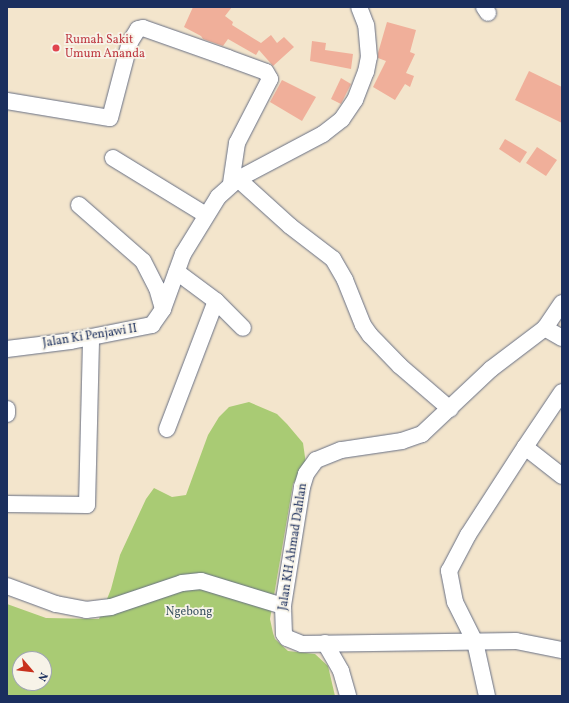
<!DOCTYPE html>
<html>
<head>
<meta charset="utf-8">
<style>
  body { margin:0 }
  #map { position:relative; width:569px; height:703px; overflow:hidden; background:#f3e5cc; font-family:Vollkorn,serif }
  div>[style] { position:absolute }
  .green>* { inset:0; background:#a9cb74 }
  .building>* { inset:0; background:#f0af9a }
  .roads { filter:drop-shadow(0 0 1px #676f84) drop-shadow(0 0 1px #676f84) }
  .minor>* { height:16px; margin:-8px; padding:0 8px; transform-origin:8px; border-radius:8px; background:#fff }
  .dots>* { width:11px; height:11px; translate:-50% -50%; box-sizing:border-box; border:2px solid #f7f3e8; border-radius:50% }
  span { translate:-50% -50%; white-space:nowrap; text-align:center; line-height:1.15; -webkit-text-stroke:3.5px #f7f3e8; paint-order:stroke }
  .health-label { font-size:12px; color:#be3a42 }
  .left { translate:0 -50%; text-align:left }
  .street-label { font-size:12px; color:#1b2f5e }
  .park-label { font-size:12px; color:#3e5664 }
  .frame { position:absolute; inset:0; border:8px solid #1b2f5e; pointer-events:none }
  .north { position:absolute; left:12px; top:651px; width:40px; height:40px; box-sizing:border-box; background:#f7f3e8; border:1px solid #9fa5b1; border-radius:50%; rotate:118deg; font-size:11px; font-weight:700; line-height:16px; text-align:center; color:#1b2f5e }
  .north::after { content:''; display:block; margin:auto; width:14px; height:18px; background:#c8321e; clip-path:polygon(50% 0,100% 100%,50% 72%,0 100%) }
</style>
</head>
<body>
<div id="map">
  <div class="green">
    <div style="clip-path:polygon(evenodd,249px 402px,277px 414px,287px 424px,303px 443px,306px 464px,293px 484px,270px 619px,273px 633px,275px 639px,288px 651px,315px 654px,328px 666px,335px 696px,7px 696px,7px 604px,46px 618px,99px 619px,111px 589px,120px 555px,146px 499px,154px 488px,172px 497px,186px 495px,208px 435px,219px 417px,229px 407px,249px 402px,20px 659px,44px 659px,44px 683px,20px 683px,20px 659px)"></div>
  </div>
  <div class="building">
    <div style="clip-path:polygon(193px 7px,232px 7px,225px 16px,233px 22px,232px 25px,261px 43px,271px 35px,277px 43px,284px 37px,294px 47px,273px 66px,259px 50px,256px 55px,228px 39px,223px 46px,203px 39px,201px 36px,184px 27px)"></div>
    <div style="clip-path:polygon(387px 22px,416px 30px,410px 52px,415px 54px,406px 73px,414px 76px,410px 87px,405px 84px,395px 100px,373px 87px,386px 61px,378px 58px,378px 53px)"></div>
    <div style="clip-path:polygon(312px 41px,326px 43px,325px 50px,353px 54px,351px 69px,310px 61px)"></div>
    <div style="clip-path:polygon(529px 71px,562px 87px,562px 123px,515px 100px)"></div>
    <div style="clip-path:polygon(341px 78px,351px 84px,341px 104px,331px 99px)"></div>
    <div style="clip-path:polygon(282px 80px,316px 97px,302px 121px,270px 102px)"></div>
    <div style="clip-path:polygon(505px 139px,527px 152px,520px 163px,499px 149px)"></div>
    <div style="clip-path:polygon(537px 147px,557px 160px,546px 176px,526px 163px)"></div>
  </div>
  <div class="roads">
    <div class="minor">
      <div style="left:484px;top:7px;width:7px;rotate:56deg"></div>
      <div style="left:7px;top:101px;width:104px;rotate:9.4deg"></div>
      <div style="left:110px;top:118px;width:79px;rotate:-75.3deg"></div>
      <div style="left:130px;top:42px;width:15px;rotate:-58deg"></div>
      <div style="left:138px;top:29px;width:5px;rotate:-11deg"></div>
      <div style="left:143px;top:28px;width:90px;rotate:19.4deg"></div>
      <div style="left:228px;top:58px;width:40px;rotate:20.2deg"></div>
      <div style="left:266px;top:72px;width:8px;rotate:60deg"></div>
      <div style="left:270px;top:79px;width:72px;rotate:117.3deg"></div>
      <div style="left:237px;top:143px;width:40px;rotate:98.5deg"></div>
      <div style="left:113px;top:158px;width:109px;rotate:31.5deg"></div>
      <div style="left:238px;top:179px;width:70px;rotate:42.1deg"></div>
      <div style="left:290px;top:226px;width:54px;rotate:37.5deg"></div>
      <div style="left:333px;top:259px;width:24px;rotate:60deg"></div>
      <div style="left:345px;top:280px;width:48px;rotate:68.2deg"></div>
      <div style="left:363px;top:325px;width:12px;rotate:55deg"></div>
      <div style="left:370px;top:335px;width:43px;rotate:45.9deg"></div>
      <div style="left:400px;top:366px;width:66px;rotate:40.7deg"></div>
      <div style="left:79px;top:205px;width:85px;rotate:41.2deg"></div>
      <div style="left:143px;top:261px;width:30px;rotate:63deg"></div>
      <div style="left:157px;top:288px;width:22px;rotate:74deg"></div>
      <div style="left:216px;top:301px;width:38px;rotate:45deg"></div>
      <div style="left:545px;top:328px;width:30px;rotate:-56deg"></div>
      <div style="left:562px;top:338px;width:20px;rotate:-150deg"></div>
      <div style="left:545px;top:328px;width:68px;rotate:142.8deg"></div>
      <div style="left:491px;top:369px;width:95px;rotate:136.7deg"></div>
      <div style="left:422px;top:434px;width:21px;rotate:161deg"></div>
      <div style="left:402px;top:441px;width:62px;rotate:171.6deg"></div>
      <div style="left:341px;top:450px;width:27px;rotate:158deg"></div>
      <div style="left:316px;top:460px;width:17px;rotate:126deg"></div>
      <div style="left:306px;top:474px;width:14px;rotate:107deg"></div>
      <div style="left:302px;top:487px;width:121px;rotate:99.1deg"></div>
      <div style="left:283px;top:606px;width:28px;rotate:88deg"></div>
      <div style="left:284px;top:634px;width:5px;rotate:53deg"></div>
      <div style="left:287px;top:638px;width:16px;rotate:22deg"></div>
      <div style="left:302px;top:644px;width:214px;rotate:-0.8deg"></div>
      <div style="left:516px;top:641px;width:47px;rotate:11.1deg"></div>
      <div style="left:7px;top:349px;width:64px;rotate:-7.1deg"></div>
      <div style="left:71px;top:341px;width:83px;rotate:-11.2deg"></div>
      <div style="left:152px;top:325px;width:19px;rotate:-55deg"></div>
      <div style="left:163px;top:309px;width:59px;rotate:-70deg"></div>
      <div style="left:183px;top:254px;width:67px;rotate:-58.4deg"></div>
      <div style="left:218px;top:197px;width:27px;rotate:-42deg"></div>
      <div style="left:238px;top:179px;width:96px;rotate:-27.9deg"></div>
      <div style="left:323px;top:134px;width:24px;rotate:-38deg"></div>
      <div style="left:342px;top:119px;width:23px;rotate:-56deg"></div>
      <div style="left:355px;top:100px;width:30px;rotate:-69deg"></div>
      <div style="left:366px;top:72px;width:15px;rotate:-79deg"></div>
      <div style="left:369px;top:57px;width:32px;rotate:-95deg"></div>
      <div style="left:366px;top:25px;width:19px;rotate:-111deg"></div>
      <div style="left:7px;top:414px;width:5px;rotate:-90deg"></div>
      <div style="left:167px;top:429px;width:137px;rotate:-69.1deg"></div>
      <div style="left:216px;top:301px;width:49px;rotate:-143.4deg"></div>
      <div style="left:525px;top:447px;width:66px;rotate:-56.1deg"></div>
      <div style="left:7px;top:504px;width:80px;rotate:0.7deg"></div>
      <div style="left:87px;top:505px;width:168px;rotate:-88.6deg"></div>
      <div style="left:7px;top:586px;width:52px;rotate:20.2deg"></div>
      <div style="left:56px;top:604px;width:31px;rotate:11deg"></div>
      <div style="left:86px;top:610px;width:25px;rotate:-7deg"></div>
      <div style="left:111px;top:607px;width:75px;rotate:-18.7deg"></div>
      <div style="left:182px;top:583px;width:19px;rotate:-6deg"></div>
      <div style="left:201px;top:581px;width:86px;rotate:17deg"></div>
      <div style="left:325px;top:643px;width:32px;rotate:60deg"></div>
      <div style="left:341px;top:671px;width:26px;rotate:74deg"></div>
      <div style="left:487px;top:696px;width:55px;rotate:-102.5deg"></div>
      <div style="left:475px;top:642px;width:45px;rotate:-116.6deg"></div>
      <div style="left:455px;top:602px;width:32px;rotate:-101deg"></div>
      <div style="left:449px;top:571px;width:41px;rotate:-62.2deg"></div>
      <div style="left:468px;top:535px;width:105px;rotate:-57.1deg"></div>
      <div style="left:525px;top:447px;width:47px;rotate:38.1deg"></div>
    </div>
  </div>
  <div class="dots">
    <div style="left:56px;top:48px;background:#e0444e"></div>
  </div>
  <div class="health-label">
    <span class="left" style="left:65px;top:48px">Rumah Sakit<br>Umum Ananda</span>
  </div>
  <div class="street-label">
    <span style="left:90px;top:337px;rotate:-9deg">Jalan Ki Penjawi II</span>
    <span style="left:294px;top:547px;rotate:-81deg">Jalan KH Ahmad Dahlan</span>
  </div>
  <div class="park-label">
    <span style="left:189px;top:613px">Ngebong</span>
  </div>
  <div class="frame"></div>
  <div class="north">N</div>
</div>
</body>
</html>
